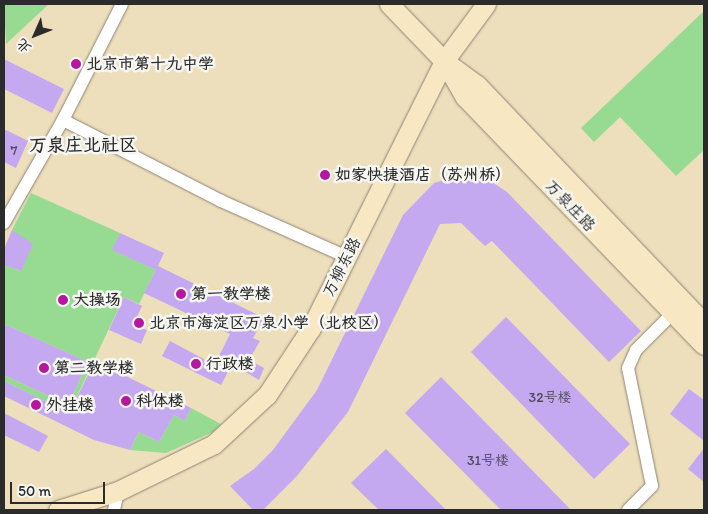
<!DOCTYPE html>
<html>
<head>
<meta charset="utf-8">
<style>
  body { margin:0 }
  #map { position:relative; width:708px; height:514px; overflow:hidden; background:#eddebc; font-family:Itim,"LXGW WenKai TC",sans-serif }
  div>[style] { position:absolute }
  .green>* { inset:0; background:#97db93 }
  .building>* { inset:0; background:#c4a8f0 }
  .roads { filter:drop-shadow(0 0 1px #8c8474) drop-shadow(0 0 1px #8c8474) }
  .street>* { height:12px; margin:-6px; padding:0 6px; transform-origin:6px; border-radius:6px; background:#fff }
  .secondary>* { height:19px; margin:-9.5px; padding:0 9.5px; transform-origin:9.5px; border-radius:9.5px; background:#f7e8c3 }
  .dots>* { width:14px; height:14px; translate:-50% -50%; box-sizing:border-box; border:2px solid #f6f6f2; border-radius:50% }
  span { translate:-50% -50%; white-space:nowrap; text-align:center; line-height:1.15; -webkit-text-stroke:5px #f6f6f2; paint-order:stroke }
  .number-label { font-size:14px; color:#514a5c }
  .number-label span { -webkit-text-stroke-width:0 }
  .poi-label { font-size:16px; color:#2b2b2b; font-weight:700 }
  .left { translate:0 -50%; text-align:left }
  .street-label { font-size:16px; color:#2b2b2b }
  .neighbourhood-label { font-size:18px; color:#2b2b2b; font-weight:700 }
  .frame { position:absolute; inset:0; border:5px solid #2b2b2b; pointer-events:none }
  .north { position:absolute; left:10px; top:10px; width:50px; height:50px; -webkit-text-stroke:4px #f6f6f2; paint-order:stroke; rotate:226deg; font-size:14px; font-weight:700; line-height:20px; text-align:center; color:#2b2b2b }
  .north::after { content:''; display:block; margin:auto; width:18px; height:22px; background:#2b2b2b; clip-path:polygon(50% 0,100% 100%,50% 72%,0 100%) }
  .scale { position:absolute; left:10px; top:482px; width:95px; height:22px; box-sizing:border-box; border:2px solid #2b2b2b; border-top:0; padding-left:6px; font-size:15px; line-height:18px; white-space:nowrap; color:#2b2b2b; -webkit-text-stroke:4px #f6f6f2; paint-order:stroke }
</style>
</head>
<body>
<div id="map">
  <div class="green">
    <div style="clip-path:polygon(4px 4px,49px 4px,6px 44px)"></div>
    <div style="clip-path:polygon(704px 11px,704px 150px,676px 176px,620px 117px,594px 142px,581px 128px)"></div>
    <div style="clip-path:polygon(31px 193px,120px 233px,113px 250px,156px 270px,139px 304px,124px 297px,69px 413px,4px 381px,4px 375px,68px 405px,88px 362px,4px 324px,4px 265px,21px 271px,12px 230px)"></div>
    <div style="clip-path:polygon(191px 408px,221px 424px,213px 432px,166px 453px,130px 450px,139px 432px,159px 442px,174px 415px,185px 421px)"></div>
  </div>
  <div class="building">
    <div style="clip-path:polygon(4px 59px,64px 89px,52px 113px,4px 89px)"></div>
    <div style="clip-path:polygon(4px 129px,28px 141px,16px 168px,4px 162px)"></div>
    <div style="clip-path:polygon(466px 174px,489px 180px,507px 192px,641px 331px,609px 362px,492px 241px,485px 246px,461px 223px,440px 224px,348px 412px,296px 477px,263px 510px,253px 510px,230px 486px,254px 469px,273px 450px,317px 390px,403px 215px,434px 183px)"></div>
    <div style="clip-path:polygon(12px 230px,33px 244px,21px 271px,4px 265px,4px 249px)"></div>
    <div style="clip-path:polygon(120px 233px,164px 253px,158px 266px,264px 318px,253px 338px,260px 341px,249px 360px,264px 368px,259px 380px,219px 356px,230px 334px,144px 293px,156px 270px,112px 250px)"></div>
    <div style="clip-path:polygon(124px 297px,142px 306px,133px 325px,147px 330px,141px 344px,109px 330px)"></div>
    <div style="clip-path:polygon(506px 317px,630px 444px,594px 479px,471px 352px)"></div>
    <div style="clip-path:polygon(4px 324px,88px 362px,68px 405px,4px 375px)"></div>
    <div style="clip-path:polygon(170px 341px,228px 372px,221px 385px,162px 356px)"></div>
    <div style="clip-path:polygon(95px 361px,191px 408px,185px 421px,174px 415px,159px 442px,139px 432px,130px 450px,94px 440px,4px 396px,4px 381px,69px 413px)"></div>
    <div style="clip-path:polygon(441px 377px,570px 509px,569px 510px,501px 510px,405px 413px)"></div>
    <div style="clip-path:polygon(689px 389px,704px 400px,704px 441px,670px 414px)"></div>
    <div style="clip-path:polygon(4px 413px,48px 436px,39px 452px,4px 435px)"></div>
    <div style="clip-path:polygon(704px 448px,704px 482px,688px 469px)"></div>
    <div style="clip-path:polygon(386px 449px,446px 510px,379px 510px,351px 483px)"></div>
  </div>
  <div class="roads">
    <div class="street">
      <div style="left:63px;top:120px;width:178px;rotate:27.1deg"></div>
      <div style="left:221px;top:201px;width:138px;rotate:24deg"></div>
      <div style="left:4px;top:223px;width:119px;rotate:-60.2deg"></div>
      <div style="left:63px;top:120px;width:130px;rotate:-63deg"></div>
      <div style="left:114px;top:510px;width:19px;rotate:-78deg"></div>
      <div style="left:628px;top:510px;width:34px;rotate:-45deg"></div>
      <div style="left:652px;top:486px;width:120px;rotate:-101.5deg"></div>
      <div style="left:628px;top:368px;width:20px;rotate:-66deg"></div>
      <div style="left:636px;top:350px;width:52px;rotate:-45deg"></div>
    </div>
    <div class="secondary">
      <div style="left:389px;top:4px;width:79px;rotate:46deg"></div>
      <div style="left:444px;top:61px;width:41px;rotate:36deg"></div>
      <div style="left:477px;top:85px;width:329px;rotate:46.4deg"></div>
      <div style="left:447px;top:66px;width:36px;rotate:60deg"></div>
      <div style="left:465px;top:97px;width:344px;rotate:46.1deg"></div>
      <div style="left:58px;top:510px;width:63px;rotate:-17.6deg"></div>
      <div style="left:118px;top:491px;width:107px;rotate:-26.1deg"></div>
      <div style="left:214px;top:444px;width:72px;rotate:-42.8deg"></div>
      <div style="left:267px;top:395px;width:80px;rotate:-56.7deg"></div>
      <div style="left:311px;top:328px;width:298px;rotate:-63.5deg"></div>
      <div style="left:444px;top:61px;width:71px;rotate:-53.6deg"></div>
    </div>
  </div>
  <div class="dots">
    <div style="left:76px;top:64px;background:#b5179e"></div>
    <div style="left:325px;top:175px;background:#b5179e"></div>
    <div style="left:181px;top:294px;background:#b5179e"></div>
    <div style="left:63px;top:300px;background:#b5179e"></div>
    <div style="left:139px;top:323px;background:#b5179e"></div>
    <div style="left:196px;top:364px;background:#b5179e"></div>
    <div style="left:44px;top:368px;background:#b5179e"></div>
    <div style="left:126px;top:401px;background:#b5179e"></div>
    <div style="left:36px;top:405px;background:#b5179e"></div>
  </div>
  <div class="number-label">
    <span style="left:14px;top:151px">7</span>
    <span style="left:550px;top:398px">32号楼</span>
    <span style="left:488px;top:461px">31号楼</span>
  </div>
  <div class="poi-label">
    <span class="left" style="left:86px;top:64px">北京市第十九中学</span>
    <span class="left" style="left:335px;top:175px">如家快捷酒店（苏州桥）</span>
    <span class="left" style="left:191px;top:294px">第一教学楼</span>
    <span class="left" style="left:73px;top:300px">大操场</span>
    <span class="left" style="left:149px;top:323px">北京市海淀区万泉小学（北校区）</span>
    <span class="left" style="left:206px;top:364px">行政楼</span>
    <span class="left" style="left:54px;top:368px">第二教学楼</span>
    <span class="left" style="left:136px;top:401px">科体楼</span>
    <span class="left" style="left:46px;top:405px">外挂楼</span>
  </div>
  <div class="street-label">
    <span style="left:570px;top:206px;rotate:46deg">万泉庄路</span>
    <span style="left:342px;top:267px;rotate:-63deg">万柳东路</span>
  </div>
  <div class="neighbourhood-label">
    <span style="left:83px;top:145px">万泉庄北社区</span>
  </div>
  <div class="frame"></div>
  <div class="north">北</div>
  <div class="scale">50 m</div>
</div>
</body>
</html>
